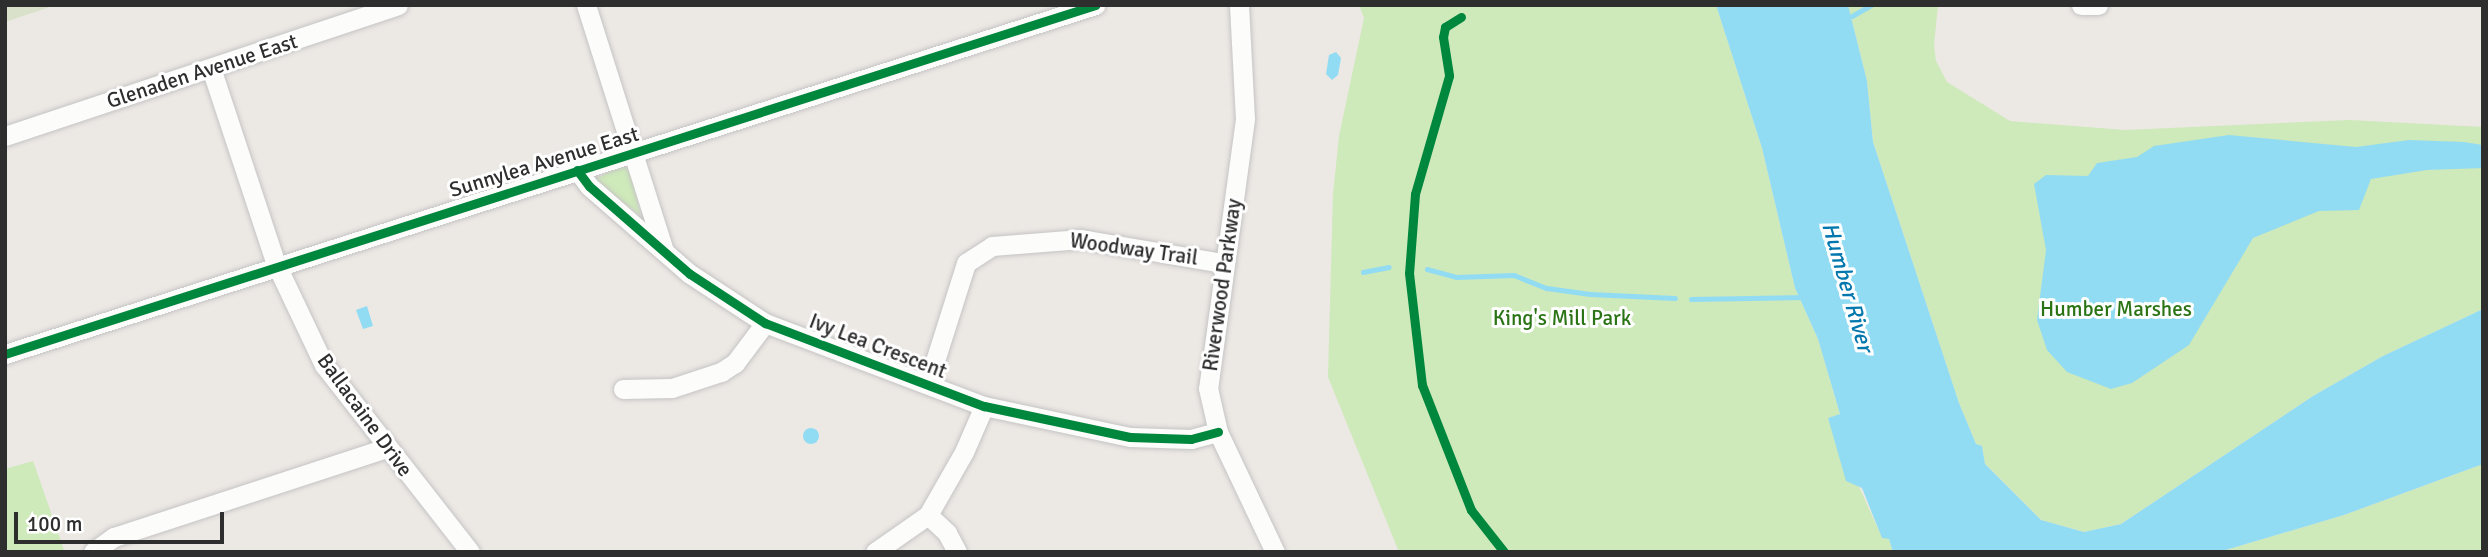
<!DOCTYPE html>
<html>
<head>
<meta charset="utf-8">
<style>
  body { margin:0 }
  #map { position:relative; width:2488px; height:557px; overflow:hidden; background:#ece8e4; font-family:Signika,sans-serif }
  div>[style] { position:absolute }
  .green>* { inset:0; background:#cee9ba }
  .cemetery>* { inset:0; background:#d9e1ca }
  .water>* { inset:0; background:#92dcf3 }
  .round { border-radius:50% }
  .stream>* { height:4.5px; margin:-2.25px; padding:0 2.25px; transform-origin:2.25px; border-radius:2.25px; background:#92dcf3 }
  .roads { filter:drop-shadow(0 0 2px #c5c4c5) drop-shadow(0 0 2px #c5c4c5) }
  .minor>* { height:19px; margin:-9.5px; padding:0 9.5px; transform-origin:9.5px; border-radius:9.5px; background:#fcfcfb }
  .cycleway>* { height:9px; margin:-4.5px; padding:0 4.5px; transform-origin:4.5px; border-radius:4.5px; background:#00873e }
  span { translate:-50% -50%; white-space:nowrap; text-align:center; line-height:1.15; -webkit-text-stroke:6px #fff; paint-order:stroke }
  .street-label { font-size:21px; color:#2e2e2e }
  .park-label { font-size:21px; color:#2b7415 }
  .water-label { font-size:23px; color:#0177ae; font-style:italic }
  .frame { position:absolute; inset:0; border:7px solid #2e2e2e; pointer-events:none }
  .scale { position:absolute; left:14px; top:512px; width:210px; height:32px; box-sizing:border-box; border:4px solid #2e2e2e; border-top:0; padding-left:9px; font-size:21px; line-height:24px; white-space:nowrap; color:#2e2e2e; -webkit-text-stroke:5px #fff; paint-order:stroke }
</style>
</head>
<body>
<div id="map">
  <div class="green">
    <div style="clip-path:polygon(1359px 5px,1716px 5px,1762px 148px,1795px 288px,1818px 339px,1840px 414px,1828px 419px,1882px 537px,1889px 539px,1893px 552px,1399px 552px,1328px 377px,1333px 194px,1339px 136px,1364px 18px)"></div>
    <div style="clip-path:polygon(1848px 5px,1938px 5px,1934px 45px,1936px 61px,1947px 82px,2010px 121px,2125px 130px,2349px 120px,2483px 127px,2483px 309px,2383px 356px,2313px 396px,2121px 524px,2084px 532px,2041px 520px,1985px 464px,1982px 446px,1976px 444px,1959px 403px,1873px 142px,1867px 81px)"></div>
    <div style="clip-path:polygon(622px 166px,630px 170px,641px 216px,594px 179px)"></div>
    <div style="clip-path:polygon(33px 461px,64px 550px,77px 552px,5px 552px,5px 469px)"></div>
    <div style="clip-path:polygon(2483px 464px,2483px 552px,2219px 552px,2344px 515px)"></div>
  </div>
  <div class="cemetery">
    <div style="clip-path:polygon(5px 5px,56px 5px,5px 22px)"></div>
  </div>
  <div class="water">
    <div style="clip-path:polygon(1716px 5px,1848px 5px,1867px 81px,1873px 142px,1959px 403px,1976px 444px,1982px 446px,1985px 464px,2041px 520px,2084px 532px,2121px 524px,2313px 396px,2383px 356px,2483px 309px,2483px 464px,2344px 515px,2219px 552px,1893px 552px,1889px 539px,1882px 538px,1862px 488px,1846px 481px,1828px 418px,1840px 414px,1818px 339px,1795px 288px,1762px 148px)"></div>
    <div style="clip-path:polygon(1336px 52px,1341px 58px,1338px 75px,1332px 80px,1326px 74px,1329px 55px)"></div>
    <div style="clip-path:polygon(2229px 135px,2356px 147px,2409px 140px,2464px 142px,2483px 145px,2483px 168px,2427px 170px,2371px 179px,2359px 210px,2319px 211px,2253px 238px,2189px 345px,2132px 383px,2111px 389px,2067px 372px,2047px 350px,2037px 320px,2046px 250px,2034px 184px,2046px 175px,2088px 176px,2097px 163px,2137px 157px,2154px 146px)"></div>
    <div style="clip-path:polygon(367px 306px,373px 326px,363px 329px,356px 310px)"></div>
    <div class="round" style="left:803px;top:428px;width:16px;height:16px"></div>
  </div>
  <div class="stream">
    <div style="left:1852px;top:16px;width:22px;rotate:-30deg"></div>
    <div style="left:1427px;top:269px;width:30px;rotate:15deg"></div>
    <div style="left:1456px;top:277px;width:58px;rotate:-2deg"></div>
    <div style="left:1514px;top:275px;width:35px;rotate:22deg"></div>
    <div style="left:1547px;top:288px;width:43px;rotate:7.9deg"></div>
    <div style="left:1590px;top:294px;width:85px;rotate:2.7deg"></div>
    <div style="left:1363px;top:272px;width:26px;rotate:-11deg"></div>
    <div style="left:1691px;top:299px;width:114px;rotate:-1deg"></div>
  </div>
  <div class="roads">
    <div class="minor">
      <div style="left:586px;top:5px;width:258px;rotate:72.4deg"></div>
      <div style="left:1239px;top:5px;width:114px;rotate:87deg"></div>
      <div style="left:1245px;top:119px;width:272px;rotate:97.8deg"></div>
      <div style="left:1208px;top:388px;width:45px;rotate:77.2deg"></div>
      <div style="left:1218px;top:432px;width:133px;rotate:64.6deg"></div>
      <div style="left:2081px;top:5px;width:17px"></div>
      <div style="left:211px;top:68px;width:206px;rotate:71.7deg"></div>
      <div style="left:276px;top:264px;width:112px;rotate:64.6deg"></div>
      <div style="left:324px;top:365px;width:237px;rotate:52deg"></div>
      <div style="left:5px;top:136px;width:414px;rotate:-18.4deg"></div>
      <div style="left:577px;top:170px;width:20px;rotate:53deg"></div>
      <div style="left:589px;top:186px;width:134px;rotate:41.1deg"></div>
      <div style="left:690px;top:274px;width:90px;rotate:33.2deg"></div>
      <div style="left:765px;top:323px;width:234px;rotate:20.8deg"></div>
      <div style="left:984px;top:406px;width:149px;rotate:12deg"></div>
      <div style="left:1130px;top:437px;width:61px;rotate:1.9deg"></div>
      <div style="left:1191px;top:439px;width:28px;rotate:-15deg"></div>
      <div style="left:5px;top:354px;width:1145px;rotate:-17.75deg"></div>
      <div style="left:928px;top:383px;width:126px;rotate:-72.4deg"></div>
      <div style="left:966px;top:263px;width:31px;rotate:-33deg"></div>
      <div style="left:992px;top:246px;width:89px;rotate:-4.5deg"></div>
      <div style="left:1081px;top:239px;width:144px;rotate:9.6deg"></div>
      <div style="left:623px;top:389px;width:49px;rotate:-1.2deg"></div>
      <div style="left:672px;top:388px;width:52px;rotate:-18.1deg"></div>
      <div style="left:721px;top:372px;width:17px;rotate:-33deg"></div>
      <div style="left:735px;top:363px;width:50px;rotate:-53.1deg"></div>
      <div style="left:928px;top:515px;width:26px;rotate:43deg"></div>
      <div style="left:947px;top:533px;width:21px;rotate:62deg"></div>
      <div style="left:93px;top:552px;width:26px;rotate:-36deg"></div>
      <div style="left:114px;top:537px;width:286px;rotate:-18.1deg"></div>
      <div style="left:875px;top:552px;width:65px;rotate:-34.9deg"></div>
      <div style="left:928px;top:515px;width:73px;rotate:-60.3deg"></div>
      <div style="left:964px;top:452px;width:50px;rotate:-66.5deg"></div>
    </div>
  </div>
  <div class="cycleway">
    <div style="left:1461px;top:17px;width:19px;rotate:148deg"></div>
    <div style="left:1445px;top:27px;width:10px;rotate:101deg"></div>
    <div style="left:1443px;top:37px;width:39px;rotate:81deg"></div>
    <div style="left:1449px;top:76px;width:123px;rotate:106.1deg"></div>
    <div style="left:1415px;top:194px;width:79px;rotate:94.3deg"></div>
    <div style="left:1409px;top:273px;width:113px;rotate:83.4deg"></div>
    <div style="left:1422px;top:385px;width:134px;rotate:68.6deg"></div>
    <div style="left:1471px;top:510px;width:53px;rotate:51.8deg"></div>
    <div style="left:577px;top:170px;width:20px;rotate:53deg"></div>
    <div style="left:589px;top:186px;width:134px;rotate:41.1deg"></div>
    <div style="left:690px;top:274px;width:90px;rotate:33.2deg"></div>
    <div style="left:765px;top:323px;width:234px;rotate:20.8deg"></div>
    <div style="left:984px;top:406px;width:149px;rotate:12deg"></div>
    <div style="left:1130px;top:437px;width:61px;rotate:1.9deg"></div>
    <div style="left:1191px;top:439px;width:28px;rotate:-15deg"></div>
    <div style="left:5px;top:354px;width:1145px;rotate:-17.75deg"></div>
  </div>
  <div class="street-label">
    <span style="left:202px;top:71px;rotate:-18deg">Glenaden Avenue East</span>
    <span style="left:544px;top:162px;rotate:-17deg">Sunnylea Avenue East</span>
    <span style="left:1134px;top:249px;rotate:8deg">Woodway Trail</span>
    <span style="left:1222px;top:285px;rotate:-82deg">Riverwood Parkway</span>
    <span style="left:878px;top:346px;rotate:21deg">Ivy Lea Crescent</span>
    <span style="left:365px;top:415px;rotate:54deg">Ballacaine Drive</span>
  </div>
  <div class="park-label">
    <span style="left:2116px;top:309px">Humber Marshes</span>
    <span style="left:1562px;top:318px">King's Mill Park</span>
  </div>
  <div class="water-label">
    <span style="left:1847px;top:287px;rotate:74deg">Humber River</span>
  </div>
  <div class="frame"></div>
  <div class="scale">100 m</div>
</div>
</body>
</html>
